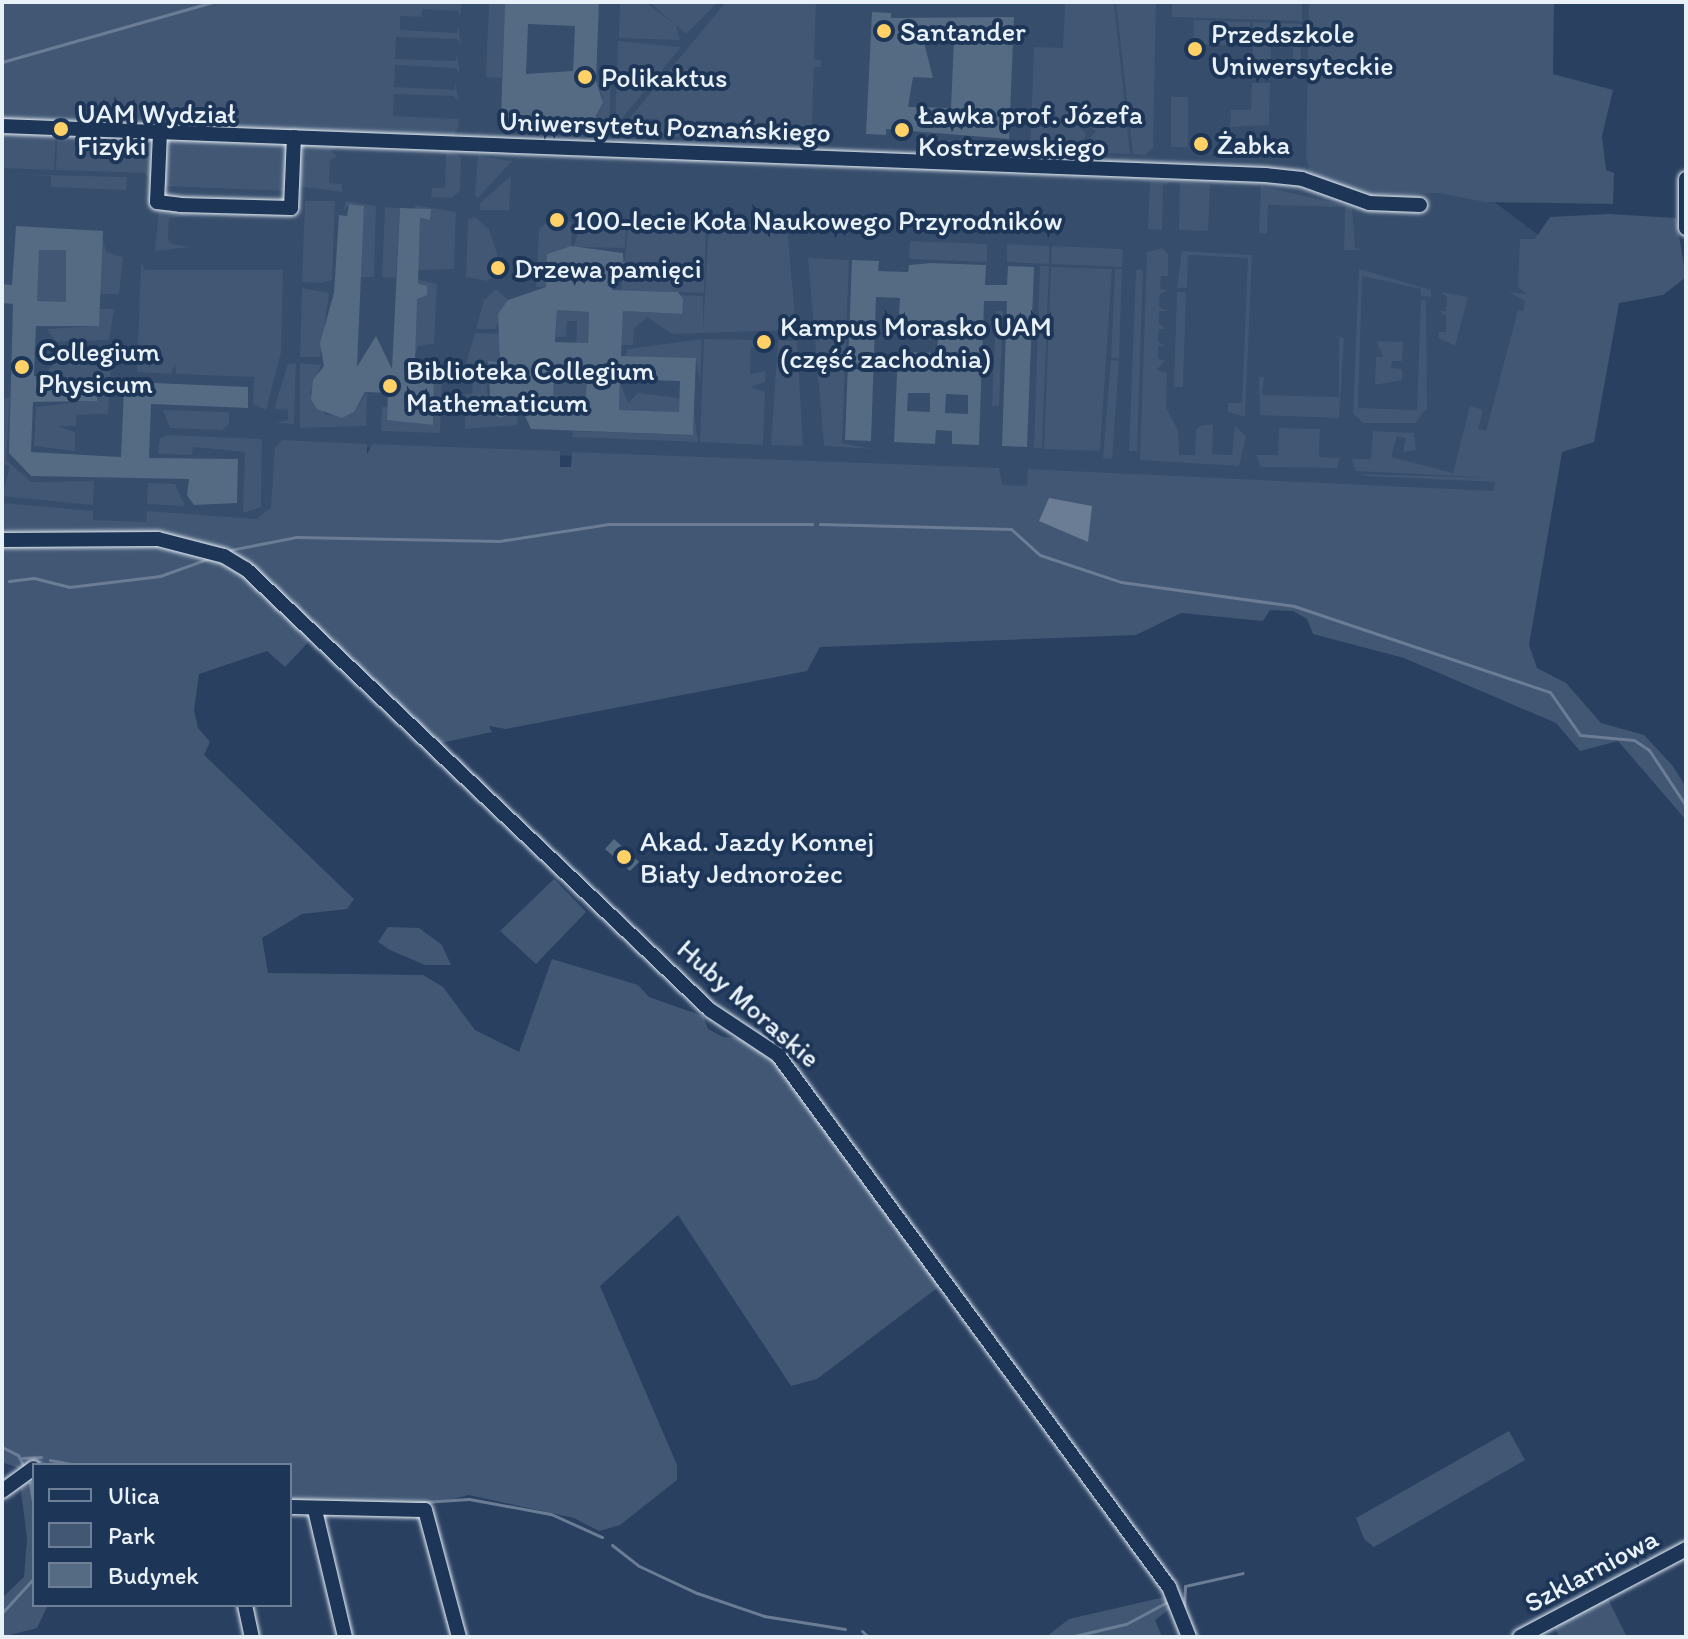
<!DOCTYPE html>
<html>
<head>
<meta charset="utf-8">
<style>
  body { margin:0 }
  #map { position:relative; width:1688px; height:1639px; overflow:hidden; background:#294061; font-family:Itim,sans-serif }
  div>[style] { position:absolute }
  .built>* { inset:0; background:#364d6b }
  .green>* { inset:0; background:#415774 }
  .water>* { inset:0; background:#6b7c95 }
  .stream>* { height:3px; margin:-1.5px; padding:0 1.5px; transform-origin:1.5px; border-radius:1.5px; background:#6b7c95 }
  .building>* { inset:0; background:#556a83 }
  .roads { filter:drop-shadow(0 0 2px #e8f1f8) drop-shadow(0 0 2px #e8f1f8) }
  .minor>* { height:14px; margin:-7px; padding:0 7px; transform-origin:7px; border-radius:7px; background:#1d3557 }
  .dots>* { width:22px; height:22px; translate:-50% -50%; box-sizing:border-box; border:4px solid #1d3557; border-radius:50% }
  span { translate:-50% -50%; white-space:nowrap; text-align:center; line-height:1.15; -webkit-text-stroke:8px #1d3557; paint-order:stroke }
  .poi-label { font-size:28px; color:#e8f1f8 }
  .left { translate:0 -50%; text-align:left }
  .street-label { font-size:28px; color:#e8f1f8 }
  .frame { position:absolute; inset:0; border:4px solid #e8f1f8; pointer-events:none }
  .legend { position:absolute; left:32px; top:1463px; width:260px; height:144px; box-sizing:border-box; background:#1d3557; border:2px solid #6e8097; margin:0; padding:10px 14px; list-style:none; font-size:24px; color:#e8f1f8 }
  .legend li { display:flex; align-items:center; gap:16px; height:40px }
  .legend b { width:40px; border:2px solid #6e8097 }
</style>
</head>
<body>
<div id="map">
  <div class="built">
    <div style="clip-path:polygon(372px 2px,1372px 2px,1481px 192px,1545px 240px,1482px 592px,774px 464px,283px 444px,278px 521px,2px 529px,2px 107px)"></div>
  </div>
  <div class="green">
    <div style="clip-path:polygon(2px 2px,462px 2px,460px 17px,458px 11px,422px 9px,422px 17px,400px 16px,400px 30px,457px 33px,458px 25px,461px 45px,457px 39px,396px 37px,395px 59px,456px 61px,457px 54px,460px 73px,455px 68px,395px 65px,394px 87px,455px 90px,455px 82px,459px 102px,454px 96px,394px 94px,393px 116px,459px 119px,458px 128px,451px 139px,2px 122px)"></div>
    <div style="clip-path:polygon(489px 2px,505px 2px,502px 78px,486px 77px)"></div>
    <div style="clip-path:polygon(620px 2px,645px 2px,676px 25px,680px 40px,619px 38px)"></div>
    <div style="clip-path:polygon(649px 2px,718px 2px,686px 34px)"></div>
    <div style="clip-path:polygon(726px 2px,824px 2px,816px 5px,814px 59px,821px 60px,821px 67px,814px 67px,811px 141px,653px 136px,654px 119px,646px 118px,644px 132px,619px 131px)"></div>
    <div style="clip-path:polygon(1065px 2px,1114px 2px,1130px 154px,1092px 153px,1089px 139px,1096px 131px,1069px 115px,1086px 134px,1080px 152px,1030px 150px,1034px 47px,1063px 48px)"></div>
    <div style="clip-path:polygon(1116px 2px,1156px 2px,1153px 148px,1145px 155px,1133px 154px)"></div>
    <div style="clip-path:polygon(1172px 2px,1302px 2px,1302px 21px,1172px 17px)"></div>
    <div style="clip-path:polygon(1309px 2px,1554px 2px,1553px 74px,1613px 90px,1602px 136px,1606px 170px,1614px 173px,1613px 204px,1485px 202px,1439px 193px,1352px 195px,1311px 178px,1306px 157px)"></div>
    <div style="clip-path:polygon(1194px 20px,1250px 22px,1250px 46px,1193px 44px)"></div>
    <div style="clip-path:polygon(1253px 22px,1302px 24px,1300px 79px,1293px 79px,1293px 46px,1271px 46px,1270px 79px,1252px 78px)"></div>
    <div style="clip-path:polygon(618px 41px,681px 47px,615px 127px)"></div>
    <div style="clip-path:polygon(611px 79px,609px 131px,570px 129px,570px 119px,597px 116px,603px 98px,596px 82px)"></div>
    <div style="clip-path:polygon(1252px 83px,1270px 83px,1269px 125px,1230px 127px,1231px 110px,1251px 110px)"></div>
    <div style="clip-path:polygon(1171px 97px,1188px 97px,1188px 147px,1171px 147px)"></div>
    <div style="clip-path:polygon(2px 132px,56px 133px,54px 170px,2px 168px)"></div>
    <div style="clip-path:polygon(86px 134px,149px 137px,153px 186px,145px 173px,56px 170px,57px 138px)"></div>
    <div style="clip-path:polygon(169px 138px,281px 142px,287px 149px,287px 191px,163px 186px)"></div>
    <div style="clip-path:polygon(615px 138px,818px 145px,812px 152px,615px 145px)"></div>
    <div style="clip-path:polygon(922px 139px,1018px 143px,1018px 149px,921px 146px)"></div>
    <div style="clip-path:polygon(300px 144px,337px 147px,330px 150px,337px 156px,330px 160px,329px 183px,342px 184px,342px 192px,299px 186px)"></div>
    <div style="clip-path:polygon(444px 149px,461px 157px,460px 190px,452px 198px,431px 197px,432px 188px,445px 188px,446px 154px,439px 154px)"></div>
    <div style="clip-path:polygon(478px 156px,512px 161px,478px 198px,475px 196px)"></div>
    <div style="clip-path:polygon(2px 174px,127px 177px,126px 190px,51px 187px,51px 176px)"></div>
    <div style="clip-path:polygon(511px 176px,509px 210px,480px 210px,480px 203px)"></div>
    <div style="clip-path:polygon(1150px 181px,1171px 182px,1163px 185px,1162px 230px,1148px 229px)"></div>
    <div style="clip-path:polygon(1180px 182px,1210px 185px,1208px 231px,1179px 230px)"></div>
    <div style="clip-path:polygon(1261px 186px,1352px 207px,1355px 248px,1363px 250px,1344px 250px,1345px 207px,1268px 205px,1267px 234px,1259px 233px)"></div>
    <div style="clip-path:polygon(305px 201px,335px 201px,332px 280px,322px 283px,302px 282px)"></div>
    <div style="clip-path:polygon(346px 201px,376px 206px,374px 277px,360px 277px,363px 206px,350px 204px,343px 211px)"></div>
    <div style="clip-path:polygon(413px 205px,456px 212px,454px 269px,418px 270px,418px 219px,430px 219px)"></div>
    <div style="clip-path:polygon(385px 207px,400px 208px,396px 278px,382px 277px)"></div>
    <div style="clip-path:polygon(159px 208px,191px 216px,169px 218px,168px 235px,169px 243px,190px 247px,155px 251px)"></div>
    <div style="clip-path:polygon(1609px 214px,1676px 218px,1686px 277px,1663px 295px,1619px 303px,1594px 442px,1562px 452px,1529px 645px,1537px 668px,1566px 683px,1601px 723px,1644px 735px,1672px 765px,1686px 787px,1686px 820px,1618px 741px,1580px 751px,1556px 723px,1404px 658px,1313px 634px,1307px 619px,1293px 611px,1270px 610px,1263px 621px,1181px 613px,1136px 635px,820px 647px,807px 671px,506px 729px,489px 726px,492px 732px,441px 743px,310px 620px,301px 624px,313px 637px,285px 667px,267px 651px,199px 674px,194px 710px,198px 728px,210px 742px,204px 755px,354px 899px,347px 909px,302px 914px,262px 938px,268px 973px,423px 975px,443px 987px,475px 1030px,519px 1052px,552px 959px,638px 985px,649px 997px,703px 1016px,708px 1029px,723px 1037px,750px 1039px,801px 1079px,897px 1204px,941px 1272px,941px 1285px,817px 1379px,791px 1386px,678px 1215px,600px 1286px,677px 1465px,677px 1480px,620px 1525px,599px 1531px,574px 1518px,469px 1495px,425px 1506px,290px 1501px,290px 1465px,34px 1465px,34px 1605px,48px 1605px,37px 1628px,2px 1637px,2px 1598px,24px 1577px,27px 1538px,18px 1468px,2px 1462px,2px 503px,93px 511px,93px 520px,146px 522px,147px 511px,257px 519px,271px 507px,275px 447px,283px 440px,367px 444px,367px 454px,372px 444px,560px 451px,560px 467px,571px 467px,572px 452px,999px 468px,1002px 485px,1027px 486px,1028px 469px,1494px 491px,1495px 482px,1365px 476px,1360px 474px,1496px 478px,1356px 471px,1351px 459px,1371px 459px,1373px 431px,1414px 433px,1416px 450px,1403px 452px,1406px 438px,1397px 436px,1391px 457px,1453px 473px,1470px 406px,1483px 410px,1478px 429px,1486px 431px,1518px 310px,1523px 311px,1525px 301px,1509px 292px,1527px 294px,1518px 287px,1520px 239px,1535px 239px,1550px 217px)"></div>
    <div style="clip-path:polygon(475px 217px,489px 229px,498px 257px,497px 273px,488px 281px,466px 277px,468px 220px)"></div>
    <div style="clip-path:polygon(552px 217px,572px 222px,571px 246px,547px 254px,547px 287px,536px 287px,539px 229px)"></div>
    <div style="clip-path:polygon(581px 218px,626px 220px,625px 248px,574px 247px)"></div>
    <div style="clip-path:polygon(629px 220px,706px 222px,704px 293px,621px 290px)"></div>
    <div style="clip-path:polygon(709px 223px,787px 225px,796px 330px,672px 334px,647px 317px,634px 329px,633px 345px,621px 345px,623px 311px,681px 314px,678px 295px,703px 296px,703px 329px)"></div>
    <div style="clip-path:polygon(103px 239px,106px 252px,123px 257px,119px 294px,97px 294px)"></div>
    <div style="clip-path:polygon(910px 241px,987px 244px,987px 262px,909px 259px)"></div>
    <div style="clip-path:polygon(1007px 244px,1049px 246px,1049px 264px,1007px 262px)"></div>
    <div style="clip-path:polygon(1052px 246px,1123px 249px,1122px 267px,1051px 264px)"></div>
    <div style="clip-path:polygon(36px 248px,68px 250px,72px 293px,66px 303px,34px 303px)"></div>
    <div style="clip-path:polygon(1162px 248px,1168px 254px,1168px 276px,1161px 276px,1160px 289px,1168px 290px,1160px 294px,1159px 307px,1167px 311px,1159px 311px,1159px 324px,1166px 329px,1159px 329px,1158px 342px,1166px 346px,1158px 346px,1158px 359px,1165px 360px,1157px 370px,1167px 373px,1166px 408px,1178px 430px,1179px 455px,1195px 455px,1196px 429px,1202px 425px,1213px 425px,1212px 454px,1232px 455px,1235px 426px,1246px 437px,1239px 466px,1140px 460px,1147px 252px)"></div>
    <div style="clip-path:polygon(1182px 251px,1252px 255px,1245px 417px,1228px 412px,1228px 403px,1242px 403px,1248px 258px,1188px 255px,1187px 288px,1177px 288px)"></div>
    <div style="clip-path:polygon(808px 258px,849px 260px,842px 443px,872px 449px,824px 446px)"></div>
    <div style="clip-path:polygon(141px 262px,145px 270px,283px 270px,281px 352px,266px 410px,253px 404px,254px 377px,176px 374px,175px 364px,171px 374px,137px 372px)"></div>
    <div style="clip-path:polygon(1040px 266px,1049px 266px,1042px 448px,1034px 448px)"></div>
    <div style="clip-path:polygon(1051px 267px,1112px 269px,1100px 451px,1044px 449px)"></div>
    <div style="clip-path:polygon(1115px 269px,1122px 269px,1119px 358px,1111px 358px)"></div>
    <div style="clip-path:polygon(1359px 269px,1431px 290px,1431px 297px,1421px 296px,1421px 289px,1362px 276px,1358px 408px,1417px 410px,1421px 300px,1426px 301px,1427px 408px,1415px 423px,1363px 423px,1353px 414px)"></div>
    <div style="clip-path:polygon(1136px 270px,1143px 270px,1137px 451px,1129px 451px)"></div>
    <div style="clip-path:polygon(416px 279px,437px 284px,434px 344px,418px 346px,415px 355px,415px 295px,427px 295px,427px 287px,416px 285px)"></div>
    <div style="clip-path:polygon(302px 288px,329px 293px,320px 357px,300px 357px)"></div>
    <div style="clip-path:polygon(496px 289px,508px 300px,495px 329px,476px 329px,484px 300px)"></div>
    <div style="clip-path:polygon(1177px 292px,1186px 292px,1183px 387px,1174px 387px)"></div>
    <div style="clip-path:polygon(1441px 292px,1468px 297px,1455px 346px,1439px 338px,1438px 332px,1446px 332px,1446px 316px,1439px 311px,1446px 311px,1447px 297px)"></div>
    <div style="clip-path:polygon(100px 309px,114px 309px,109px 340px,56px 342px,47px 329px,97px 326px)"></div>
    <div style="clip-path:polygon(557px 310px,589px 312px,587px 355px,576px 354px,577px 321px,567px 321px,566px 337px,556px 337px)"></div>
    <div style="clip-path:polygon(996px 311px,1003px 311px,999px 406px,992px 406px)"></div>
    <div style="clip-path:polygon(475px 333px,501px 334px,500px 362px,466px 364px)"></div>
    <div style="clip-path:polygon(1333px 335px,1344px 338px,1339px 418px,1260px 415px,1259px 377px,1264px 377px,1262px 395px,1339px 397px,1339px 338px)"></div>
    <div style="clip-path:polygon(702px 339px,700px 382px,696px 359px,626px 356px,627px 349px)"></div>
    <div style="clip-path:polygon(704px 339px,766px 340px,767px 351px,751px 347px,750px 374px,766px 371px,765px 382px,751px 387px,765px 392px,763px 445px,700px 442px)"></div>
    <div style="clip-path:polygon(778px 340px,797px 341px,803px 446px,771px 445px)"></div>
    <div style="clip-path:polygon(1376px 341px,1403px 342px,1402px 361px,1392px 361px,1391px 368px,1402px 369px,1402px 380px,1375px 385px,1376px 357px,1384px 357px)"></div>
    <div style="clip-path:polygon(100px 348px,112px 355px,108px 414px,76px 415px,76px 426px,57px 426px,75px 432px,75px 451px,34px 446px,36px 407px,97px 400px,95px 381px,45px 374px,55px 362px,99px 366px)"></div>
    <div style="clip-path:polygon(1111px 360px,1119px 361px,1112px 459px,1103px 458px)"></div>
    <div style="clip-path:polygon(296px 363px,294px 424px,275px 423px,288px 420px,288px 410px,275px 409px,277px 399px,288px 364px)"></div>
    <div style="clip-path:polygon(300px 363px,321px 365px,310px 394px,326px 415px,353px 413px,367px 392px,366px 426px,300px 428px)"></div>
    <div style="clip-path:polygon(466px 367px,485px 368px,489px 410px,501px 418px,519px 407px,517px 425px,465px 429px,465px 394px,472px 394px,473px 380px,466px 379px)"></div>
    <div style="clip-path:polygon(554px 376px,587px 377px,585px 408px,553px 407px)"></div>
    <div style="clip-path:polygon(434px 378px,442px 379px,440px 433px,381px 431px,382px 407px,387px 407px,387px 419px,433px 425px)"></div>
    <div style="clip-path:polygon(620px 382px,628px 403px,638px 393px,679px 398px,679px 412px,619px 410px)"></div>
    <div style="clip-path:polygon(10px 397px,6px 460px,31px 482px,94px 481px,93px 505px,2px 496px,10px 466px,2px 464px,2px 400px)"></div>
    <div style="clip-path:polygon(163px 410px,229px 412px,229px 424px,222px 430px,170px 428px)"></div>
    <div style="clip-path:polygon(694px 413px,698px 442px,572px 437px,573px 431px,693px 435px)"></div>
    <div style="clip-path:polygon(1279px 428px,1320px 429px,1319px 457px,1340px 458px,1337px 468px,1261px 467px,1256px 455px,1278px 455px)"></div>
    <div style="clip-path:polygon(168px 435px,262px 439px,261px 507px,243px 513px,245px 452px,193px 447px,192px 455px,158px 454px,160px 438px)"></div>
    <div style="clip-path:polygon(148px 483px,175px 484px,185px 506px,147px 504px)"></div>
    <div style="clip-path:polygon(554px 879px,586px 912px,536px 964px,500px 931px)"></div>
    <div style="clip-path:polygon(388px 927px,419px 928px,442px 945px,451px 965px,425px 965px,390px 950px,378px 942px)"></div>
    <div style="clip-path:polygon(1509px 1431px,1525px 1460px,1374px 1547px,1364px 1539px,1356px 1518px)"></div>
    <div style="clip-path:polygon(1169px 1596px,1171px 1608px,1155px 1620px,1162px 1637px,1046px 1637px,1069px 1619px)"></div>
    <div style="clip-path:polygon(1607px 1597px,1627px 1637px,1559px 1637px,1554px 1625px)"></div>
  </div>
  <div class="water">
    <div style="clip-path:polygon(1049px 498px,1092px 506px,1088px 542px,1039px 521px)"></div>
  </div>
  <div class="stream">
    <div style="left:2px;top:62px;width:219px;rotate:-15.9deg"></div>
    <div style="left:820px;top:524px;width:191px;rotate:1.5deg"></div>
    <div style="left:1011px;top:529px;width:39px;rotate:42deg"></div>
    <div style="left:1040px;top:555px;width:85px;rotate:18.4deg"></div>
    <div style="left:1121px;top:582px;width:175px;rotate:7.9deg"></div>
    <div style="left:1294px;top:606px;width:270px;rotate:18.6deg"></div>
    <div style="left:1550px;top:692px;width:52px;rotate:55.1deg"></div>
    <div style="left:1580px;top:735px;width:54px;rotate:5.3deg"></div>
    <div style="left:1634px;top:740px;width:18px;rotate:34deg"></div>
    <div style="left:1649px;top:750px;width:67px;rotate:56.5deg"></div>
    <div style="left:230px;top:550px;width:67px;rotate:-11.1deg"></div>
    <div style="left:296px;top:537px;width:203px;rotate:1.1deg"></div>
    <div style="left:499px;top:541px;width:111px;rotate:-8.8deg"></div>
    <div style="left:609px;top:524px;width:203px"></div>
    <div style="left:9px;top:581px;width:25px;rotate:-7deg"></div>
    <div style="left:34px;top:578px;width:36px;rotate:14deg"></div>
    <div style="left:69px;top:587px;width:92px;rotate:-6.9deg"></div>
    <div style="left:160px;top:576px;width:53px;rotate:-19.8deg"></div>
    <div style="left:2px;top:1447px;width:18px;rotate:27deg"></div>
    <div style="left:18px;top:1455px;width:16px;rotate:63deg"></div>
    <div style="left:21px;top:1458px;width:20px;rotate:-3deg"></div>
    <div style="left:50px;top:1460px;width:25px;rotate:11deg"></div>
    <div style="left:30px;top:1483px;width:25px;rotate:81deg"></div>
    <div style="left:408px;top:1503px;width:61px;rotate:-3.8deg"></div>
    <div style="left:469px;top:1499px;width:83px;rotate:10.4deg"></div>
    <div style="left:551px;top:1514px;width:56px;rotate:24.3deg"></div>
    <div style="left:612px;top:1545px;width:34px;rotate:38deg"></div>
    <div style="left:639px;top:1566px;width:64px;rotate:25deg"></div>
    <div style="left:697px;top:1593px;width:71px;rotate:18.9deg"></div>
    <div style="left:764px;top:1616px;width:82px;rotate:9.1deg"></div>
    <div style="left:1184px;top:1607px;width:21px;rotate:-87deg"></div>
    <div style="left:1185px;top:1586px;width:59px;rotate:-12.6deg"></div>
    <div style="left:2px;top:1613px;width:47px;rotate:-47.6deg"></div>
    <div style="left:862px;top:1631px;width:8px;rotate:45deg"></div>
    <div style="left:1070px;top:1637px;width:57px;rotate:-13.1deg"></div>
    <div style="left:1126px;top:1624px;width:49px;rotate:-28.1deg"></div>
  </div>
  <div class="building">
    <div style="clip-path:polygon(evenodd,505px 2px,599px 2px,596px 82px,603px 102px,594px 120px,501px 117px,505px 2px,528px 24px,575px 26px,573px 71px,526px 74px,528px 24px)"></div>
    <div style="clip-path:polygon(evenodd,872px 12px,891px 13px,891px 18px,1014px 17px,1009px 139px,886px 129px,886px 135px,866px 134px,872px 12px,923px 38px,954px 39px,951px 108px,908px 107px,913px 77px,933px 78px,923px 38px)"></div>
    <div style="clip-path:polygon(349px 204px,364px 206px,357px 367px,376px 336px,392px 369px,400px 208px,431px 209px,430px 220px,420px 218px,418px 284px,427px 286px,427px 295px,417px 299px,415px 362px,425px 362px,424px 378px,434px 378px,433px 425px,387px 420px,388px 393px,365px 392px,354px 412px,342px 418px,317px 409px,311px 399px,313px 380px,324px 366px,320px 343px,334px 293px,339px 215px,347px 216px)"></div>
    <div style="clip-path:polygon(evenodd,16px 226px,103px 231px,99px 326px,36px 326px,35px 348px,34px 376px,97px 380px,97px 401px,33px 402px,31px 452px,121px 457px,124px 387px,131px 382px,248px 387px,248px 408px,151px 404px,149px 458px,238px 459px,237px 503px,194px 505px,187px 495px,189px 479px,31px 476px,9px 453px,13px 304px,2px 303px,2px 284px,12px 285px,16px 226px,39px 250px,66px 250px,66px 302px,37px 301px,39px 250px)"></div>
    <div style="clip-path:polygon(evenodd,571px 246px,623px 253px,624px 270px,613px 277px,612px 290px,678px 292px,683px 299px,682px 314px,623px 311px,621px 356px,696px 358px,693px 435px,531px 429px,521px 407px,501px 418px,491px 414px,488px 361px,500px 362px,498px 314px,508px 300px,546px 287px,547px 254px,571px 246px,557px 310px,589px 312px,588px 343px,555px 342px,557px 310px,571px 246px,554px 376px,587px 377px,585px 408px,553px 407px,554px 376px,571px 246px,620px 379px,680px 381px,679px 412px,619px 410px,620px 379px)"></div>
    <div style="clip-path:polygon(evenodd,852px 260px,879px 261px,878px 271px,908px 272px,909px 265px,931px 263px,986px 265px,985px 285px,1007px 285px,1008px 266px,1034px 267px,1027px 447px,1002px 446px,1007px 301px,984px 301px,979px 445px,952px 444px,952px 431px,936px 430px,935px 444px,894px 442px,898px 352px,937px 353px,938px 334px,914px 327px,913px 333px,898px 332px,900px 298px,876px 297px,871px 441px,845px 440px,852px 260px,908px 393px,930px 393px,930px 412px,907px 411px,908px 393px,852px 260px,946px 394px,968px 395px,968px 414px,945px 413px,946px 394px)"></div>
    <div style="clip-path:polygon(614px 839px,639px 862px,630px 871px,605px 849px)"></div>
  </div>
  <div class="roads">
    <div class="minor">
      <div style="left:2px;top:126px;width:1264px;rotate:2.22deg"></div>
      <div style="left:1265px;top:175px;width:37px;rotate:6deg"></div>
      <div style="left:1302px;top:179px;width:71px;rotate:19.7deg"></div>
      <div style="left:1369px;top:203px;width:51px;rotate:2.2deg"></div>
      <div style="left:160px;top:133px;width:69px;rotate:92.5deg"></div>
      <div style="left:157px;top:202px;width:23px;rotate:7deg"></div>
      <div style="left:180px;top:205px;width:111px;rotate:1.5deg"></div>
      <div style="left:291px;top:208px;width:71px;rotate:-87.6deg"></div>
      <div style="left:1686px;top:179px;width:49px;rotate:90deg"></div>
      <div style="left:2px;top:540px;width:156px;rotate:-0.4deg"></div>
      <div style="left:158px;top:539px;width:68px;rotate:14.4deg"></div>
      <div style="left:224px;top:556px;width:26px;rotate:31deg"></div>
      <div style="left:246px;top:569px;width:640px;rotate:43.54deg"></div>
      <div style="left:710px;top:1010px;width:82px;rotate:33.5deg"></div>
      <div style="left:778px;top:1055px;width:660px;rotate:53.69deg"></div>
      <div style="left:1169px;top:1587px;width:54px;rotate:68.2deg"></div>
      <div style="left:2px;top:1491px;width:39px;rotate:-36deg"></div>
      <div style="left:290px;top:1507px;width:135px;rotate:1.3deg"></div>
      <div style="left:425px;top:1510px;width:131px;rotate:75deg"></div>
      <div style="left:315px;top:1510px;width:130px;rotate:76.7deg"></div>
      <div style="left:245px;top:1605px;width:33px;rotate:78deg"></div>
      <div style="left:1520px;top:1637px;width:188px;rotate:-27.9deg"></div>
    </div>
  </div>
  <div class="dots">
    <div style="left:884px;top:31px;background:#ffd166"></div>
    <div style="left:1195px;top:49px;background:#ffd166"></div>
    <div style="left:585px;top:77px;background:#ffd166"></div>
    <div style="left:61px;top:129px;background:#ffd166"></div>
    <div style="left:902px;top:130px;background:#ffd166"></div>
    <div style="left:1201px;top:144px;background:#ffd166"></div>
    <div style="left:557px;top:220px;background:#ffd166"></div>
    <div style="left:498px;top:268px;background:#ffd166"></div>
    <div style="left:764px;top:342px;background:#ffd166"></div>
    <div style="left:22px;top:367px;background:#ffd166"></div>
    <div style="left:390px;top:386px;background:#ffd166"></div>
    <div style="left:624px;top:857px;background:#ffd166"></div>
  </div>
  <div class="poi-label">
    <span class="left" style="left:900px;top:31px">Santander</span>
    <span class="left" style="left:1211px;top:49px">Przedszkole<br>Uniwersyteckie</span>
    <span class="left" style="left:601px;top:77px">Polikaktus</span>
    <span class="left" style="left:77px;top:129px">UAM Wydział<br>Fizyki</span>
    <span class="left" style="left:918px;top:130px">Ławka prof. Józefa<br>Kostrzewskiego</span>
    <span class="left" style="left:1217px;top:144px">Żabka</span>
    <span class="left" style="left:573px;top:220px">100-lecie Koła Naukowego Przyrodników</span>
    <span class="left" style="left:514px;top:268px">Drzewa pamięci</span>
    <span class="left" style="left:780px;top:342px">Kampus Morasko UAM<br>(część zachodnia)</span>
    <span class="left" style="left:38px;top:367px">Collegium<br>Physicum</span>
    <span class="left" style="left:406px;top:386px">Biblioteka Collegium<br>Mathematicum</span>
    <span class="left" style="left:640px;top:857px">Akad. Jazdy Konnej<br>Biały Jednorożec</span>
  </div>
  <div class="street-label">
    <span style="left:665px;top:126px;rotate:2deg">Uniwersytetu Poznańskiego</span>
    <span style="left:749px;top:1003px;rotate:41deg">Huby Moraskie</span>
    <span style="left:1591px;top:1570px;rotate:-28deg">Szklarniowa</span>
  </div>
  <div class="frame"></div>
  <ul class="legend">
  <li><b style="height:10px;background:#1d3557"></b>Ulica</li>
  <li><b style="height:22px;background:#415774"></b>Park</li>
  <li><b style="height:22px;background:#556a83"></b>Budynek</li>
  </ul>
</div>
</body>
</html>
